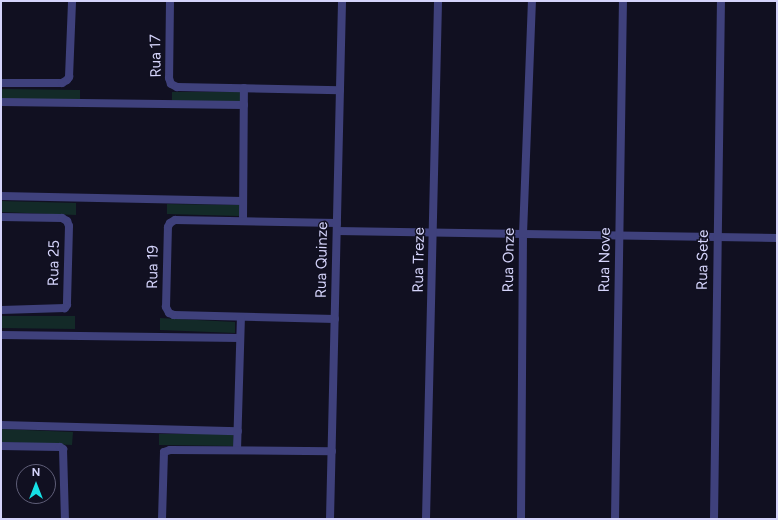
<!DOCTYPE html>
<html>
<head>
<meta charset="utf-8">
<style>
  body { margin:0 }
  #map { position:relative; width:778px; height:520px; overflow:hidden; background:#111021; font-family:Figtree,sans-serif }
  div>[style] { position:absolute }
  .green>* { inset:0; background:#132a28 }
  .street>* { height:8px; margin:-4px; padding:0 4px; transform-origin:4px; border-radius:4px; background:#3f417c }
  span { translate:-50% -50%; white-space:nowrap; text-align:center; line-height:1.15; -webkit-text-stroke:3px #111021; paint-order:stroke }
  .street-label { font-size:15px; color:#d5d4fb }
  .frame { position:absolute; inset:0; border:2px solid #d5d4fb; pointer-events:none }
  .north { position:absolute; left:16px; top:464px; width:40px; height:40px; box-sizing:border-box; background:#111021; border:1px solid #5f5e78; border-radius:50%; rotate:0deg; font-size:11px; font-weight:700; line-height:16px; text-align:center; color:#d5d4fb }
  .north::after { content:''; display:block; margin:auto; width:14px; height:18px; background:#16e0e5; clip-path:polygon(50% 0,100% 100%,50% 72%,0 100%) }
</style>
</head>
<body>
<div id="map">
  <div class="green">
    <div style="clip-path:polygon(1px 89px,80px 90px,80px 102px,1px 101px)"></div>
    <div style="clip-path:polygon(172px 92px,241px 92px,241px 103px,172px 102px)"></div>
    <div style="clip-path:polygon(1px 201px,76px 203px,76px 215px,1px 212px)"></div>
    <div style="clip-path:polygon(167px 204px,239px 205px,239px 216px,167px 214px)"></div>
    <div style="clip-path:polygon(1px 316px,75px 316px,75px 329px,1px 328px)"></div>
    <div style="clip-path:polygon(160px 318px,235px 322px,235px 333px,160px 330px)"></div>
    <div style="clip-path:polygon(1px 429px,73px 432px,72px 445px,1px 442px)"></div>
    <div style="clip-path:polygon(159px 434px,233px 434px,234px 446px,159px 445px)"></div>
  </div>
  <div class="street">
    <div style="left:170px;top:1px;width:77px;rotate:90.7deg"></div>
    <div style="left:169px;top:78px;width:6px;rotate:72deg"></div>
    <div style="left:171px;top:84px;width:7px;rotate:27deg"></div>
    <div style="left:177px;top:87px;width:163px;rotate:1.1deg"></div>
    <div style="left:1px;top:83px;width:61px"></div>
    <div style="left:62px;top:83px;width:6px;rotate:-31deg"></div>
    <div style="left:67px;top:80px;width:4px;rotate:-56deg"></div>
    <div style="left:69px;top:77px;width:76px;rotate:-87.7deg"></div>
    <div style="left:1px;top:102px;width:243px;rotate:0.7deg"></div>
    <div style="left:1px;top:196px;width:242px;rotate:1.2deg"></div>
    <div style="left:1px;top:217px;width:61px;rotate:0.9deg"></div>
    <div style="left:62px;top:218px;width:6px;rotate:31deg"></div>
    <div style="left:67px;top:221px;width:5px;rotate:68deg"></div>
    <div style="left:69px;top:226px;width:79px;rotate:91.5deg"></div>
    <div style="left:67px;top:305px;width:4px;rotate:124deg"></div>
    <div style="left:65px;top:308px;width:64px;rotate:178.2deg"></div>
    <div style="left:243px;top:220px;width:132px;rotate:-89.6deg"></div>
    <div style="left:337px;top:231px;width:440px;rotate:0.9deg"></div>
    <div style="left:335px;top:319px;width:161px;rotate:-178.6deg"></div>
    <div style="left:174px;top:315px;width:5px;rotate:-158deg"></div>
    <div style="left:169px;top:313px;width:7px;rotate:-117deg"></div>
    <div style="left:166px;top:307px;width:80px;rotate:-88.6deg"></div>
    <div style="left:168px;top:227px;width:4px;rotate:-63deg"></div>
    <div style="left:170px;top:223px;width:6px;rotate:-31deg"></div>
    <div style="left:175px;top:220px;width:162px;rotate:1.1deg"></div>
    <div style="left:1px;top:335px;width:239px;rotate:0.7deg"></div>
    <div style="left:1px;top:425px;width:237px;rotate:1.5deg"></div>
    <div style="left:1px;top:446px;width:59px;rotate:1deg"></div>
    <div style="left:60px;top:447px;width:4px;rotate:34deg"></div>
    <div style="left:63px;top:449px;width:70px;rotate:88.4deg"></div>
    <div style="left:237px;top:450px;width:132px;rotate:-88.3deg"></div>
    <div style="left:162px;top:519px;width:67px;rotate:-88.3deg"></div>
    <div style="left:164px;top:452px;width:6px;rotate:-18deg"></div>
    <div style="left:170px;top:450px;width:162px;rotate:0.4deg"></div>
    <div style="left:330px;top:519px;width:518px;rotate:-88.67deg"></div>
    <div style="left:426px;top:519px;width:518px;rotate:-88.67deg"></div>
    <div style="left:521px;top:519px;width:285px;rotate:-89.6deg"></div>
    <div style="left:523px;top:234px;width:233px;rotate:-87.8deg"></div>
    <div style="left:615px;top:519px;width:518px;rotate:-89.12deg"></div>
    <div style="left:714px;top:519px;width:518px;rotate:-89.23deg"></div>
  </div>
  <div class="street-label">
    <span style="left:156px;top:56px;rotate:-91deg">Rua 17</span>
    <span style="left:322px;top:260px;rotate:-89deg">Rua Quinze</span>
    <span style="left:419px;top:260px;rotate:-89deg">Rua Treze</span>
    <span style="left:509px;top:260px;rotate:-89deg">Rua Onze</span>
    <span style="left:605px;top:260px;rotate:-89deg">Rua Nove</span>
    <span style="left:703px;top:260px;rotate:-89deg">Rua Sete</span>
    <span style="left:54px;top:263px;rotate:-89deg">Rua 25</span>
    <span style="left:153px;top:267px;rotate:-89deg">Rua 19</span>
  </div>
  <div class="frame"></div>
  <div class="north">N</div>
</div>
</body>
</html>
